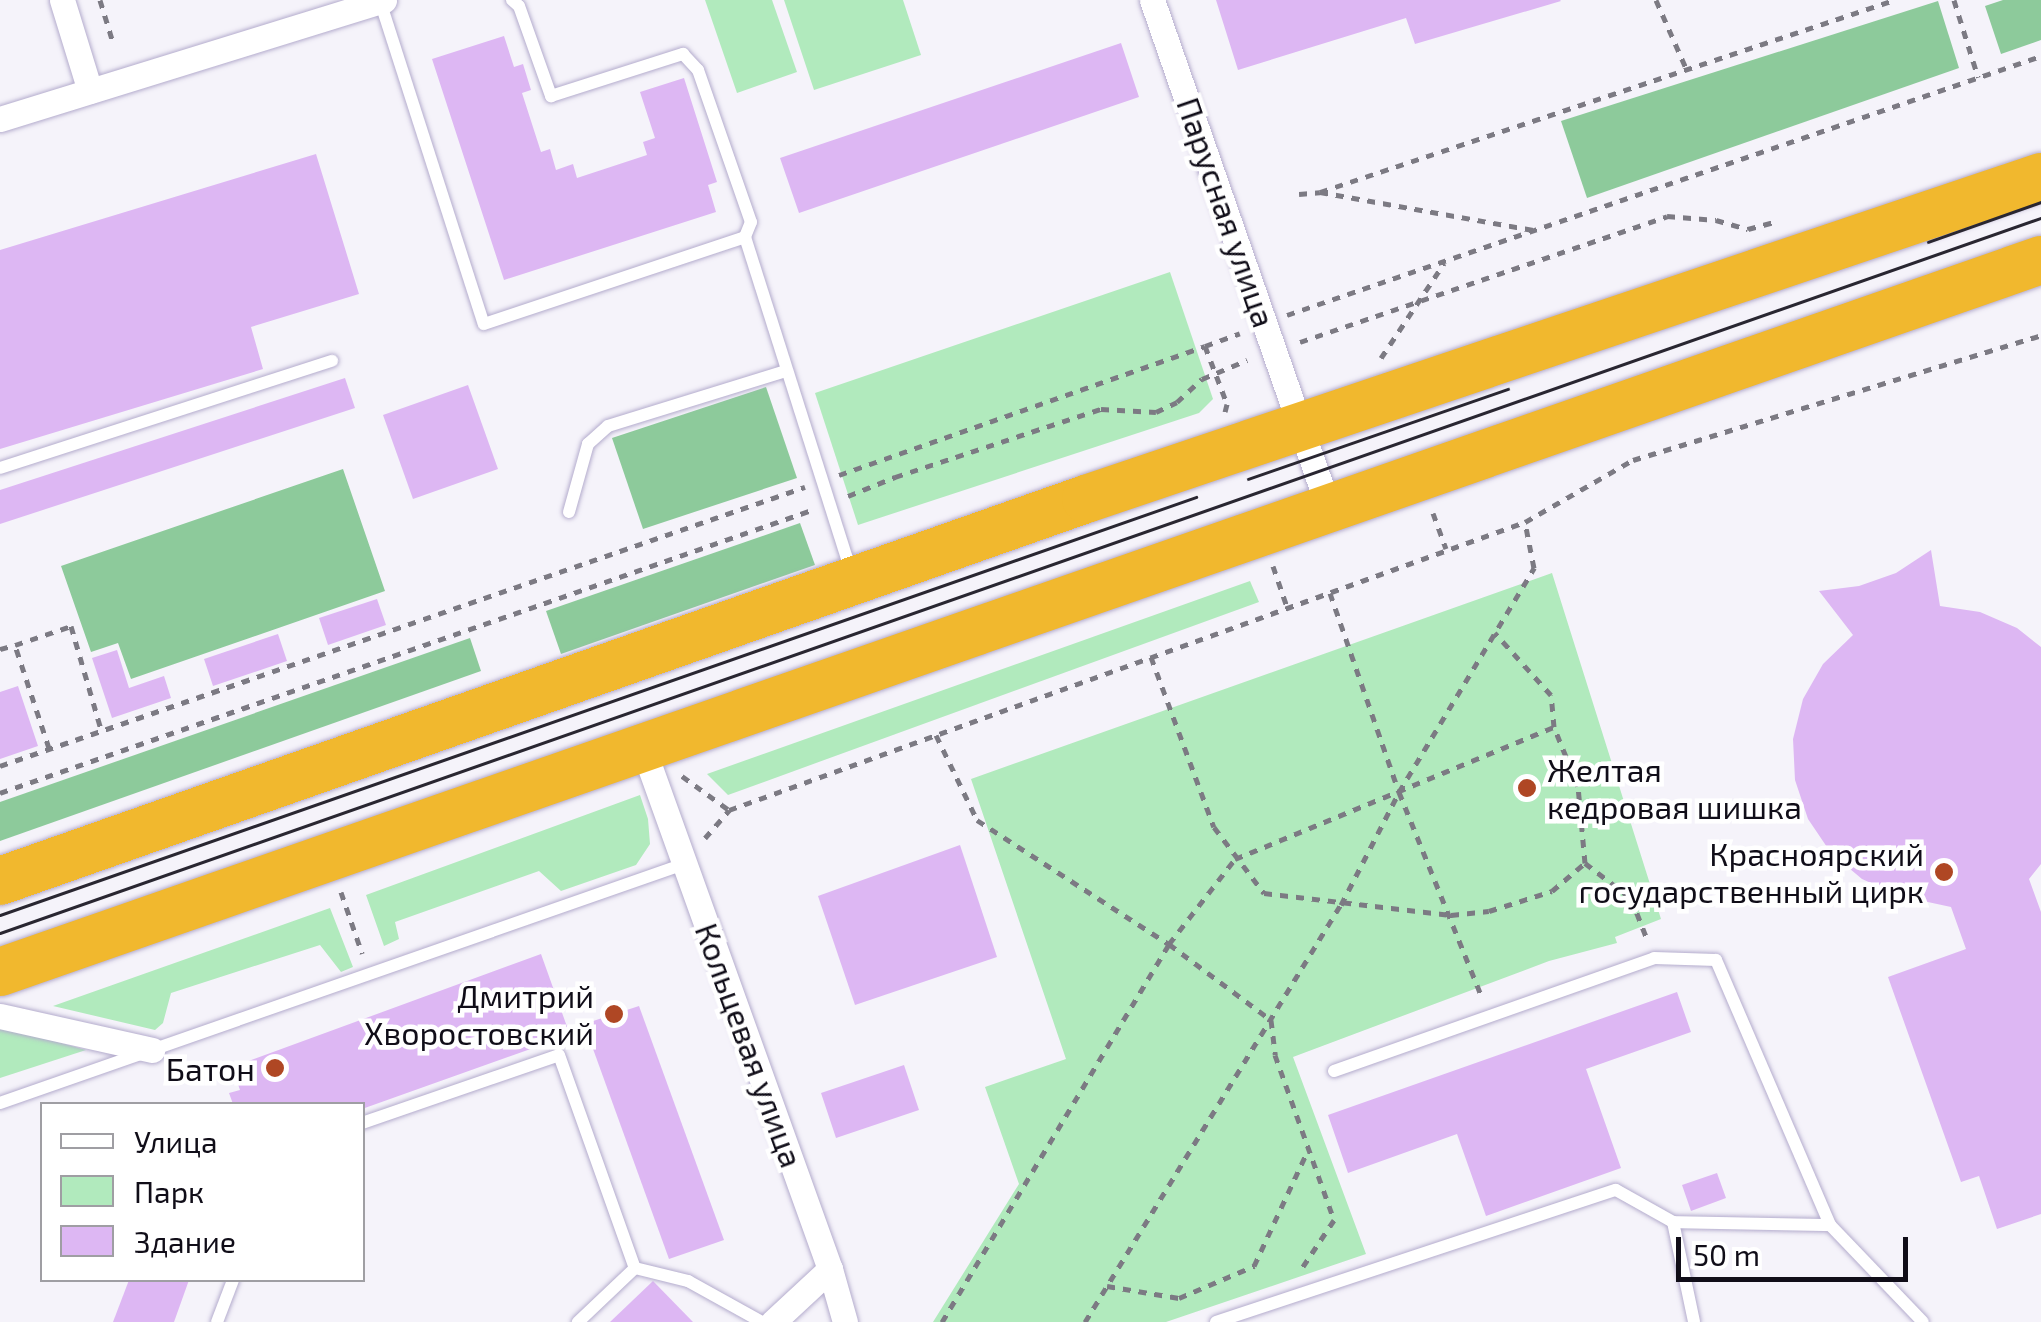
<!DOCTYPE html>
<html>
<head>
<meta charset="utf-8">
<style>
  body { margin:0 }
  #map { position:relative; width:2041px; height:1322px; overflow:hidden; background:#f5f3fa; font-family:"Exo 2",sans-serif }
  div>[style] { position:absolute }
  .green>* { inset:0; background:#b1eabd }
  .forest>* { inset:0; background:#8dca9b }
  .building>* { inset:0; background:#ddb7f3 }
  .path>* { height:5px; margin-top:-2.5px; transform-origin:0; background:repeating-linear-gradient(90deg,#7c7a83 0 8px,transparent 0 16px) }
  .roads { filter:drop-shadow(0 0 2px #b4accd) drop-shadow(0 0 2px #b4accd) }
  .lane>* { height:12px; margin:-6px; padding:0 6px; transform-origin:6px; border-radius:6px; background:#fff }
  .street>* { height:25px; margin:-12.5px; padding:0 12.5px; transform-origin:12.5px; border-radius:12.5px; background:#fff }
  .highway>* { height:48px; margin:-24px; padding:0 24px; transform-origin:24px; border-radius:24px; background:#f1b82e }
  .tram>* { height:2.5px; margin:-1.25px; padding:0 1.25px; transform-origin:1.25px; border-radius:1.25px; background:#292631 }
  .dots>* { width:28px; height:28px; translate:-50% -50%; box-sizing:border-box; border:5px solid #fff; border-radius:50% }
  span { translate:-50% -50%; white-space:nowrap; text-align:center; line-height:1.15; -webkit-text-stroke:9px #fff; paint-order:stroke }
  .street-label { font-size:32px; color:#100d18 }
  .poi-label { font-size:32px; color:#100d18 }
  .left { translate:0 -50%; text-align:left }
  .right { translate:-100% -50%; text-align:right }
  .legend { position:absolute; left:40px; top:1102px; width:325px; height:180px; box-sizing:border-box; background:#fff; border:2px solid #9f9ea3; margin:0; padding:12px 18px; list-style:none; font-size:30px; color:#100d18 }
  .legend li { display:flex; align-items:center; gap:20px; height:50px }
  .legend b { width:50px; border:2px solid #9f9ea3 }
  .scale { position:absolute; left:1676px; top:1237px; width:232px; height:45px; box-sizing:border-box; border:5px solid #100d18; border-top:0; padding-left:12px; font-size:30px; line-height:35px; white-space:nowrap; color:#100d18; -webkit-text-stroke:8px #fff; paint-order:stroke }
</style>
</head>
<body>
<div id="map">
  <div class="green">
    <div style="clip-path:polygon(705px 0,772px 0,797px 72px,737px 93px)"></div>
    <div style="clip-path:polygon(784px 0,903px 0,921px 55px,814px 90px)"></div>
    <div style="clip-path:polygon(1170px 272px,1213px 399px,1199px 413px,858px 525px,815px 393px)"></div>
    <div style="clip-path:polygon(1552px 573px,1661px 919px,1615px 937px,1617px 943px,1549px 961px,1293px 1057px,1366px 1254px,1166px 1322px,933px 1322px,1019px 1184px,985px 1087px,1066px 1059px,971px 779px)"></div>
    <div style="clip-path:polygon(1250px 581px,1259px 602px,728px 795px,707px 774px)"></div>
    <div style="clip-path:polygon(640px 795px,648px 819px,650px 844px,636px 865px,561px 891px,539px 871px,395px 922px,399px 939px,384px 946px,366px 895px)"></div>
    <div style="clip-path:polygon(330px 908px,353px 967px,341px 972px,320px 945px,171px 993px,163px 1023px,155px 1030px,53px 1006px)"></div>
    <div style="clip-path:polygon(5px 1027px,86px 1050px,0 1078px,0 1029px)"></div>
  </div>
  <div class="forest">
    <div style="clip-path:polygon(2003px 0,2041px 0,2041px 40px,2001px 54px,1985px 6px)"></div>
    <div style="clip-path:polygon(1938px 1px,1959px 68px,1587px 198px,1561px 121px)"></div>
    <div style="clip-path:polygon(766px 387px,797px 478px,643px 529px,612px 438px)"></div>
    <div style="clip-path:polygon(343px 469px,385px 591px,131px 679px,118px 643px,91px 652px,61px 566px)"></div>
    <div style="clip-path:polygon(800px 523px,815px 565px,561px 654px,546px 611px)"></div>
    <div style="clip-path:polygon(470px 638px,481px 671px,0 841px,0 802px)"></div>
  </div>
  <div class="building">
    <div style="clip-path:polygon(1216px 0,1560px 0,1561px 1px,1415px 44px,1406px 18px,1238px 70px)"></div>
    <div style="clip-path:polygon(504px 36px,514px 67px,523px 64px,531px 90px,522px 93px,541px 152px,550px 149px,556px 170px,573px 164px,577px 178px,647px 155px,643px 142px,655px 138px,640px 92px,684px 78px,717px 182px,708px 185px,716px 212px,504px 280px,432px 59px)"></div>
    <div style="clip-path:polygon(1121px 43px,1139px 97px,799px 213px,780px 158px)"></div>
    <div style="clip-path:polygon(316px 154px,359px 294px,251px 327px,263px 369px,0 449px,0 250px)"></div>
    <div style="clip-path:polygon(345px 378px,355px 408px,0 524px,0 490px)"></div>
    <div style="clip-path:polygon(468px 385px,498px 469px,413px 499px,383px 415px)"></div>
    <div style="clip-path:polygon(1931px 550px,1940px 606px,1980px 612px,2017px 628px,2041px 647px,2041px 864px,2029px 879px,2041px 912px,2041px 1214px,1997px 1229px,1979px 1176px,1961px 1182px,1888px 977px,1966px 949px,1951px 907px,1900px 896px,1862px 879px,1831px 853px,1808px 819px,1795px 780px,1793px 739px,1803px 699px,1823px 664px,1853px 635px,1819px 591px,1859px 586px,1896px 573px)"></div>
    <div style="clip-path:polygon(377px 599px,386px 625px,328px 645px,319px 618px)"></div>
    <div style="clip-path:polygon(278px 634px,287px 661px,213px 686px,204px 659px)"></div>
    <div style="clip-path:polygon(117px 650px,129px 688px,164px 676px,171px 698px,112px 718px,92px 658px)"></div>
    <div style="clip-path:polygon(18px 686px,38px 746px,0 759px,0 692px)"></div>
    <div style="clip-path:polygon(960px 845px,997px 957px,855px 1005px,818px 896px)"></div>
    <div style="clip-path:polygon(541px 954px,570px 1035px,362px 1109px,362px 1104px,233px 1104px,229px 1093px,240px 1090px,232px 1067px)"></div>
    <div style="clip-path:polygon(1677px 992px,1691px 1032px,1586px 1069px,1621px 1168px,1486px 1216px,1457px 1134px,1348px 1173px,1328px 1115px)"></div>
    <div style="clip-path:polygon(639px 1006px,724px 1240px,669px 1259px,584px 1024px)"></div>
    <div style="clip-path:polygon(904px 1065px,919px 1110px,836px 1138px,821px 1093px)"></div>
    <div style="clip-path:polygon(1717px 1173px,1726px 1198px,1691px 1211px,1682px 1185px)"></div>
    <div style="clip-path:polygon(129px 1280px,189px 1280px,174px 1322px,113px 1322px)"></div>
    <div style="clip-path:polygon(653px 1281px,693px 1322px,610px 1322px)"></div>
  </div>
  <div class="path">
    <div style="left:100px;top:0;width:41px;rotate:72.9deg"></div>
    <div style="left:1656px;top:0;width:74px;rotate:66.2deg"></div>
    <div style="left:1954px;top:0;width:81px;rotate:72.7deg"></div>
    <div style="left:1320px;top:192px;width:605px;rotate:-18.49deg"></div>
    <div style="left:1299px;top:194px;width:21px;rotate:-5deg"></div>
    <div style="left:1320px;top:192px;width:221px;rotate:10.1deg"></div>
    <div style="left:1287px;top:315px;width:797px;rotate:-18.96deg"></div>
    <div style="left:1300px;top:342px;width:388px;rotate:-18.9deg"></div>
    <div style="left:1667px;top:216px;width:49px;rotate:4.7deg"></div>
    <div style="left:1716px;top:220px;width:33px;rotate:16deg"></div>
    <div style="left:1748px;top:229px;width:28px;rotate:-15deg"></div>
    <div style="left:1205px;top:346px;width:37px;rotate:-20deg"></div>
    <div style="left:1381px;top:358px;width:114px;rotate:-56.4deg"></div>
    <div style="left:839px;top:475px;width:388px;rotate:-19.4deg"></div>
    <div style="left:1205px;top:346px;width:62px;rotate:69.2deg"></div>
    <div style="left:1227px;top:404px;width:8px;rotate:104deg"></div>
    <div style="left:848px;top:496px;width:51px;rotate:-22deg"></div>
    <div style="left:895px;top:477px;width:217px;rotate:-18.3deg"></div>
    <div style="left:1101px;top:409px;width:55px;rotate:3.1deg"></div>
    <div style="left:1156px;top:412px;width:23px;rotate:-25deg"></div>
    <div style="left:1177px;top:402px;width:34px;rotate:-43deg"></div>
    <div style="left:1202px;top:379px;width:49px;rotate:-22.9deg"></div>
    <div style="left:1433px;top:513px;width:38px;rotate:70deg"></div>
    <div style="left:1273px;top:566px;width:43px;rotate:71.1deg"></div>
    <div style="left:1330px;top:593px;width:211px;rotate:70.9deg"></div>
    <div style="left:1399px;top:792px;width:221px;rotate:68deg"></div>
    <div style="left:0;top:649px;width:16px;rotate:-15deg"></div>
    <div style="left:1151px;top:657px;width:181px;rotate:69.7deg"></div>
    <div style="left:1214px;top:827px;width:83px;rotate:52.9deg"></div>
    <div style="left:1264px;top:893px;width:188px;rotate:6.7deg"></div>
    <div style="left:1451px;top:915px;width:38px;rotate:-6deg"></div>
    <div style="left:1489px;top:911px;width:66px;rotate:-17.6deg"></div>
    <div style="left:1552px;top:891px;width:43px;rotate:-40.3deg"></div>
    <div style="left:1585px;top:863px;width:77px;rotate:-95.2deg"></div>
    <div style="left:1578px;top:786px;width:64px;rotate:-112.1deg"></div>
    <div style="left:936px;top:735px;width:94px;rotate:64.2deg"></div>
    <div style="left:977px;top:820px;width:229px;rotate:32.9deg"></div>
    <div style="left:1169px;top:944px;width:127px;rotate:36.7deg"></div>
    <div style="left:1271px;top:1020px;width:35px;rotate:83deg"></div>
    <div style="left:1275px;top:1055px;width:175px;rotate:70.3deg"></div>
    <div style="left:1334px;top:1220px;width:61px;rotate:123.7deg"></div>
    <div style="left:49px;top:748px;width:108px;rotate:-108.3deg"></div>
    <div style="left:15px;top:645px;width:59px;rotate:-18.7deg"></div>
    <div style="left:71px;top:626px;width:107px;rotate:73.8deg"></div>
    <div style="left:0;top:766px;width:852px;rotate:-19.12deg"></div>
    <div style="left:682px;top:776px;width:58px;rotate:35.9deg"></div>
    <div style="left:729px;top:810px;width:846px;rotate:-19.89deg"></div>
    <div style="left:1525px;top:522px;width:125px;rotate:-29.9deg"></div>
    <div style="left:1633px;top:460px;width:427px;rotate:-17deg"></div>
    <div style="left:0;top:793px;width:857px;rotate:-19.22deg"></div>
    <div style="left:705px;top:838px;width:37px;rotate:-49deg"></div>
    <div style="left:1585px;top:863px;width:58px;rotate:37.3deg"></div>
    <div style="left:1631px;top:898px;width:44px;rotate:68.7deg"></div>
    <div style="left:341px;top:892px;width:65px;rotate:71deg"></div>
    <div style="left:1107px;top:1286px;width:73px;rotate:9.5deg"></div>
    <div style="left:1179px;top:1298px;width:82px;rotate:-23.1deg"></div>
    <div style="left:1254px;top:1266px;width:128px;rotate:-65deg"></div>
    <div style="left:942px;top:1322px;width:441px;rotate:-59deg"></div>
    <div style="left:1169px;top:944px;width:108px;rotate:-52.2deg"></div>
    <div style="left:1235px;top:859px;width:345px;rotate:-22.5deg"></div>
    <div style="left:1554px;top:727px;width:32px;rotate:-95deg"></div>
    <div style="left:1551px;top:695px;width:84px;rotate:-132.1deg"></div>
    <div style="left:1085px;top:1322px;width:489px;rotate:-58.5deg"></div>
    <div style="left:1341px;top:905px;width:127px;rotate:-62.8deg"></div>
    <div style="left:1399px;top:792px;width:262px;rotate:-58.9deg"></div>
    <div style="left:1534px;top:568px;width:47px;rotate:-101.1deg"></div>
  </div>
  <div class="roads">
    <div class="lane">
      <div style="left:512px;top:0;width:9px;rotate:41deg"></div>
      <div style="left:519px;top:6px;width:96px;rotate:70.4deg"></div>
      <div style="left:551px;top:96px;width:139px;rotate:-17.7deg"></div>
      <div style="left:683px;top:54px;width:22px;rotate:47deg"></div>
      <div style="left:698px;top:70px;width:161px;rotate:70.8deg"></div>
      <div style="left:751px;top:222px;width:16px;rotate:112deg"></div>
      <div style="left:745px;top:237px;width:350px;rotate:72.4deg"></div>
      <div style="left:380px;top:1px;width:339px;rotate:72.2deg"></div>
      <div style="left:484px;top:324px;width:275px;rotate:-18.4deg"></div>
      <div style="left:0;top:468px;width:349px;rotate:-17.9deg"></div>
      <div style="left:569px;top:512px;width:71px;rotate:-74.4deg"></div>
      <div style="left:588px;top:444px;width:27px;rotate:-42deg"></div>
      <div style="left:608px;top:426px;width:186px;rotate:-17.2deg"></div>
      <div style="left:1334px;top:1071px;width:339px;rotate:-19.4deg"></div>
      <div style="left:1654px;top:958px;width:62px;rotate:1.8deg"></div>
      <div style="left:1716px;top:960px;width:288px;rotate:66.7deg"></div>
      <div style="left:0;top:1103px;width:725px;rotate:-19.26deg"></div>
      <div style="left:362px;top:1123px;width:208px;rotate:-19deg"></div>
      <div style="left:559px;top:1055px;width:226px;rotate:70.4deg"></div>
      <div style="left:635px;top:1268px;width:79px;rotate:136.5deg"></div>
      <div style="left:1673px;top:1222px;width:102px;rotate:78.1deg"></div>
      <div style="left:635px;top:1268px;width:55px;rotate:13.8deg"></div>
      <div style="left:688px;top:1281px;width:85px;rotate:29deg"></div>
      <div style="left:217px;top:1322px;width:45px;rotate:-69.1deg"></div>
      <div style="left:1216px;top:1322px;width:421px;rotate:-18.3deg"></div>
      <div style="left:1616px;top:1190px;width:65px;rotate:29.3deg"></div>
      <div style="left:1673px;top:1222px;width:157px;rotate:1.1deg"></div>
      <div style="left:1830px;top:1225px;width:134px;rotate:46.2deg"></div>
    </div>
    <div class="street">
      <div style="left:62px;top:0;width:95px;rotate:72.9deg"></div>
      <div style="left:1152px;top:0;width:539px;rotate:70.83deg"></div>
      <div style="left:0;top:119px;width:402px;rotate:-17.2deg"></div>
      <div style="left:643px;top:748px;width:554px;rotate:70.26deg"></div>
      <div style="left:830px;top:1269px;width:55px;rotate:74.2deg"></div>
      <div style="left:0;top:1016px;width:156px;rotate:12.6deg"></div>
      <div style="left:773px;top:1322px;width:78px;rotate:-42.9deg"></div>
    </div>
    <div class="highway">
      <div style="left:0;top:881px;width:1151px;rotate:-19.38deg"></div>
      <div style="left:1086px;top:499px;width:1008px;rotate:-18.63deg"></div>
      <div style="left:0;top:972px;width:2162px;rotate:-19.23deg"></div>
    </div>
  </div>
  <div class="tram">
    <div style="left:1928px;top:242px;width:120px;rotate:-19.5deg"></div>
    <div style="left:1248px;top:479px;width:275px;rotate:-19.1deg"></div>
    <div style="left:0;top:915px;width:1267px;rotate:-19.26deg"></div>
    <div style="left:0;top:933px;width:2163px;rotate:-19.31deg"></div>
  </div>
  <div class="dots">
    <div style="left:1527px;top:788px;background:#af4724"></div>
    <div style="left:1944px;top:872px;background:#af4724"></div>
    <div style="left:614px;top:1014px;background:#af4724"></div>
    <div style="left:275px;top:1068px;background:#af4724"></div>
  </div>
  <div class="street-label">
    <span style="left:1227px;top:212px;rotate:71deg">Парусная улица</span>
    <span style="left:750px;top:1045px;rotate:70deg">Кольцевая улица</span>
  </div>
  <div class="poi-label">
    <span class="left" style="left:1547px;top:788px">Желтая<br>кедровая шишка</span>
    <span class="right" style="left:1924px;top:872px">Красноярский<br>государственный цирк</span>
    <span class="right" style="left:594px;top:1014px">Дмитрий<br>Хворостовский</span>
    <span class="right" style="left:255px;top:1068px">Батон</span>
  </div>
  <ul class="legend">
  <li><b style="height:12px;background:#fff"></b>Улица</li>
  <li><b style="height:28px;background:#b1eabd"></b>Парк</li>
  <li><b style="height:28px;background:#ddb7f3"></b>Здание</li>
  </ul>
  <div class="scale">50 m</div>
</div>
</body>
</html>
